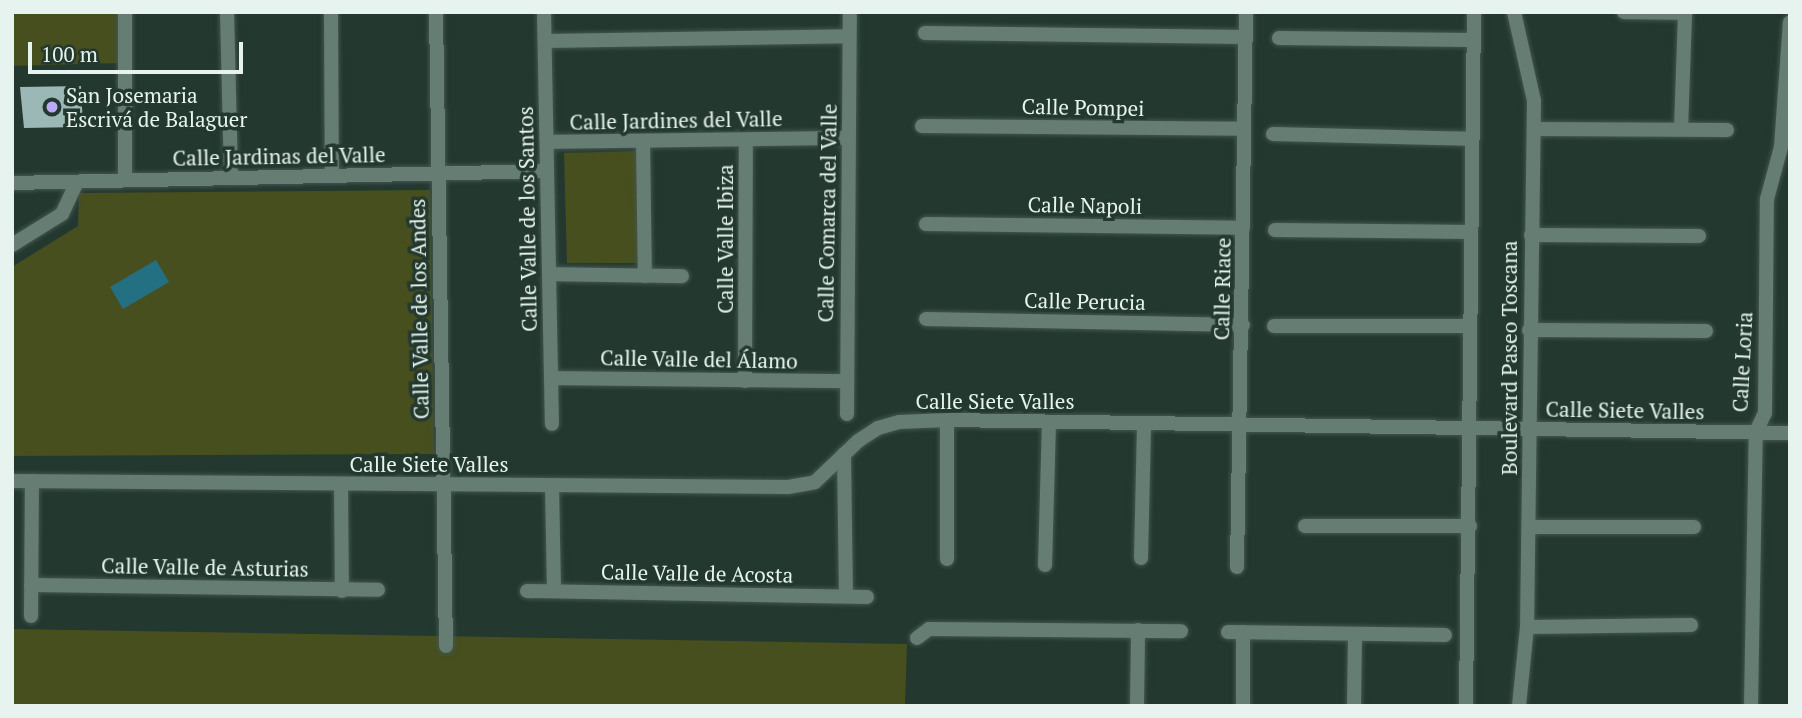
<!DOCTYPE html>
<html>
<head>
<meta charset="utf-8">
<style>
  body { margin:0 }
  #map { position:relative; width:1802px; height:718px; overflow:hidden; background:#23382f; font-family:"PT Serif",serif }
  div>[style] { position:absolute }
  .green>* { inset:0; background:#474f1e }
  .water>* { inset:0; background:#247083 }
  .building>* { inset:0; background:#9bb7b6 }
  .roads { filter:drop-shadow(0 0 2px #43564f) drop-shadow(0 0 2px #43564f) }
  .minor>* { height:14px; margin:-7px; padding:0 7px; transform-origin:7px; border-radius:7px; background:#667d73 }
  .dots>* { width:19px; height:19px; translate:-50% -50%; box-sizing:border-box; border:4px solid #23382f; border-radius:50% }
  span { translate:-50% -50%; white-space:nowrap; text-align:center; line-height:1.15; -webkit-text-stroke:7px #23382f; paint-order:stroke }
  .poi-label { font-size:21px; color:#e6f3ee }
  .left { translate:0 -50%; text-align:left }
  .street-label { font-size:21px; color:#e6f3ee }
  .frame { position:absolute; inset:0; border:14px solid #e6f3ee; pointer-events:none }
  .scale { position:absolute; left:28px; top:42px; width:215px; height:32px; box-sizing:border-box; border:4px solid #e6f3ee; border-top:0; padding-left:9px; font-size:21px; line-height:24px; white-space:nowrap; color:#e6f3ee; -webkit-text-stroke:5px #23382f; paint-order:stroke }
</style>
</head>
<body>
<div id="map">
  <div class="green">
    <div style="clip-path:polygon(12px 12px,122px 12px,122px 63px,12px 66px)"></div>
    <div style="clip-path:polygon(638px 151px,638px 263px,567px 263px,564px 153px)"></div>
    <div style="clip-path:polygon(430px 190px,434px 454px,12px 456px,12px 267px,78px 226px,79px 193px)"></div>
    <div style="clip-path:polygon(12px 629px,907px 644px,905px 706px,12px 706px)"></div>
  </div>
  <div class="water">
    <div style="clip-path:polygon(156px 260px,169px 282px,123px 309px,110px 287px)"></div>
  </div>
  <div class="building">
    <div style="clip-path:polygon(81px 86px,83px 127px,24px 128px,20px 87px)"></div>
  </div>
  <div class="roads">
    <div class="minor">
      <div style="left:125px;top:12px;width:168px;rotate:90deg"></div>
      <div style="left:227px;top:12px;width:166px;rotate:88.6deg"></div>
      <div style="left:331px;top:12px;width:164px;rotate:89.7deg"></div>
      <div style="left:436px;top:12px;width:634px;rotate:89.1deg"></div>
      <div style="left:544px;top:12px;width:412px;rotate:88.9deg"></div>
      <div style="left:1514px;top:12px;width:91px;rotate:77.3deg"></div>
      <div style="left:1534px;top:101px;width:526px;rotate:90.76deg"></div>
      <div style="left:1527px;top:627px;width:79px;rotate:95.8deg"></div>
      <div style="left:1624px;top:12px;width:61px;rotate:0.9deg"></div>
      <div style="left:925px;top:33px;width:320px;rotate:0.7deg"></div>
      <div style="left:1279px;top:38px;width:194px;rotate:0.6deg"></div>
      <div style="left:545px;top:41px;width:304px;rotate:-0.9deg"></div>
      <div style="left:922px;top:126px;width:322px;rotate:0.5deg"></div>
      <div style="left:1534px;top:129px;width:193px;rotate:0.3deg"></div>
      <div style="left:1681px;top:129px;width:117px;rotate:-88deg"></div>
      <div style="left:1273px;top:134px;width:199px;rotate:1.4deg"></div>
      <div style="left:643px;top:141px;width:135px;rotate:89.2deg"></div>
      <div style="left:547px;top:142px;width:301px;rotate:-0.8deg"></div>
      <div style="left:12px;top:183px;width:535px;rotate:-1.28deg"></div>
      <div style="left:926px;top:224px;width:317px;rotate:0.7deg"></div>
      <div style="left:1275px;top:230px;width:195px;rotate:0.6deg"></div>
      <div style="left:1531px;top:235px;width:168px;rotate:0.3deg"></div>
      <div style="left:12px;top:245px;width:59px;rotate:-31.8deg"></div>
      <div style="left:62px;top:214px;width:35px;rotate:-65deg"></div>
      <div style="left:549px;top:274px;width:133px;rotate:0.9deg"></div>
      <div style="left:926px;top:319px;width:317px;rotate:1.1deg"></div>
      <div style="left:1274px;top:326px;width:193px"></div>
      <div style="left:1529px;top:330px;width:177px;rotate:0.3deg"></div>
      <div style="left:551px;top:378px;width:295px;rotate:0.6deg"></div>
      <div style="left:745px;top:381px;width:241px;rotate:-89.8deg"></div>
      <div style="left:847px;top:414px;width:402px;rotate:-89.6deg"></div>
      <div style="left:947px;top:420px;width:139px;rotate:90deg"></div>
      <div style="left:844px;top:454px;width:142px;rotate:89.2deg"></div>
      <div style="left:12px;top:481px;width:776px;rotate:0.44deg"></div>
      <div style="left:788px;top:487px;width:27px;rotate:-10deg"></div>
      <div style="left:815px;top:482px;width:59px;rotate:-43.6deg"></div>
      <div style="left:858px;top:441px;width:24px;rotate:-33deg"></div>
      <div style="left:878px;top:428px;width:22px;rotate:-16deg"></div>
      <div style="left:899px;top:422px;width:48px;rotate:-2.4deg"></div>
      <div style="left:947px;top:420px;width:843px;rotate:0.88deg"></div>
      <div style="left:341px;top:484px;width:107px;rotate:89.5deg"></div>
      <div style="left:552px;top:486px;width:105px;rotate:88.9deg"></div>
      <div style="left:1305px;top:526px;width:165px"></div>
      <div style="left:1529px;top:527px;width:165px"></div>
      <div style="left:1141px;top:558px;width:134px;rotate:-88.7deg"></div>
      <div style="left:1045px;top:565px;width:143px;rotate:-88.4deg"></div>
      <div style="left:1237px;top:567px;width:555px;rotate:-89.07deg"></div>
      <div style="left:31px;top:585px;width:347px;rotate:0.8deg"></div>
      <div style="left:527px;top:591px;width:340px;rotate:1deg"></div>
      <div style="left:31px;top:616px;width:135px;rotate:-89.6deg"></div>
      <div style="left:1527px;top:627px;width:164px;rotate:-0.7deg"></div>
      <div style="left:1228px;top:632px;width:217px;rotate:0.8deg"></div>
      <div style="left:917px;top:638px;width:15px;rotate:-37deg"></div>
      <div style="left:929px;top:629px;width:252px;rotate:0.5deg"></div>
      <div style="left:1137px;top:706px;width:76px;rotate:-89.2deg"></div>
      <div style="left:1243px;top:706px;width:74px;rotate:-90deg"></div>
      <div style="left:1354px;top:706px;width:72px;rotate:-89.2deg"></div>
      <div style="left:1466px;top:706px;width:694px;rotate:-89.34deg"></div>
      <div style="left:1751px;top:706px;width:274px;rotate:-89deg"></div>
      <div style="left:1756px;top:432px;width:21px;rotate:-65deg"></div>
      <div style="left:1765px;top:413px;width:214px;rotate:-89.5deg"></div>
      <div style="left:1767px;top:199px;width:54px;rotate:-74.9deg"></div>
      <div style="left:1781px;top:147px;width:125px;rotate:-85.9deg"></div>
    </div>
  </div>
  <div class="dots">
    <div style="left:52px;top:107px;background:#baaaf7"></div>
  </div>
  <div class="poi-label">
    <span class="left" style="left:66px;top:107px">San Josemaria<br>Escrivá de Balaguer</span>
  </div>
  <div class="street-label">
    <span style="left:1083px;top:107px;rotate:1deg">Calle Pompei</span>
    <span style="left:676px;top:120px;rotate:-1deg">Calle Jardines del Valle</span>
    <span style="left:279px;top:156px;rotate:-1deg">Calle Jardinas del Valle</span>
    <span style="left:1085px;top:205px;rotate:1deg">Calle Napoli</span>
    <span style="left:827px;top:213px;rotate:-89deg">Calle Comarca del Valle</span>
    <span style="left:527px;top:219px;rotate:-91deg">Calle Valle de los Santos</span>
    <span style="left:725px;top:239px;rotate:-90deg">Calle Valle Ibiza</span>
    <span style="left:1222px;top:289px;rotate:-89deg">Calle Riace</span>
    <span style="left:1085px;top:301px;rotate:1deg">Calle Perucia</span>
    <span style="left:419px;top:309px;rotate:-91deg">Calle Valle de los Andes</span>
    <span style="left:1509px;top:358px;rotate:-90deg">Boulevard Paseo Toscana</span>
    <span style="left:699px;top:359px;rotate:1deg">Calle Valle del Álamo</span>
    <span style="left:1742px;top:362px;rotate:-87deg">Calle Loria</span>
    <span style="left:995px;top:401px">Calle Siete Valles</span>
    <span style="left:1625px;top:410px;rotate:1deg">Calle Siete Valles</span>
    <span style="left:429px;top:464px">Calle Siete Valles</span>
    <span style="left:205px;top:567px;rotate:1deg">Calle Valle de Asturias</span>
    <span style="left:697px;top:573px;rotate:1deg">Calle Valle de Acosta</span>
  </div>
  <div class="frame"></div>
  <div class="scale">100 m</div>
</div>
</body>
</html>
